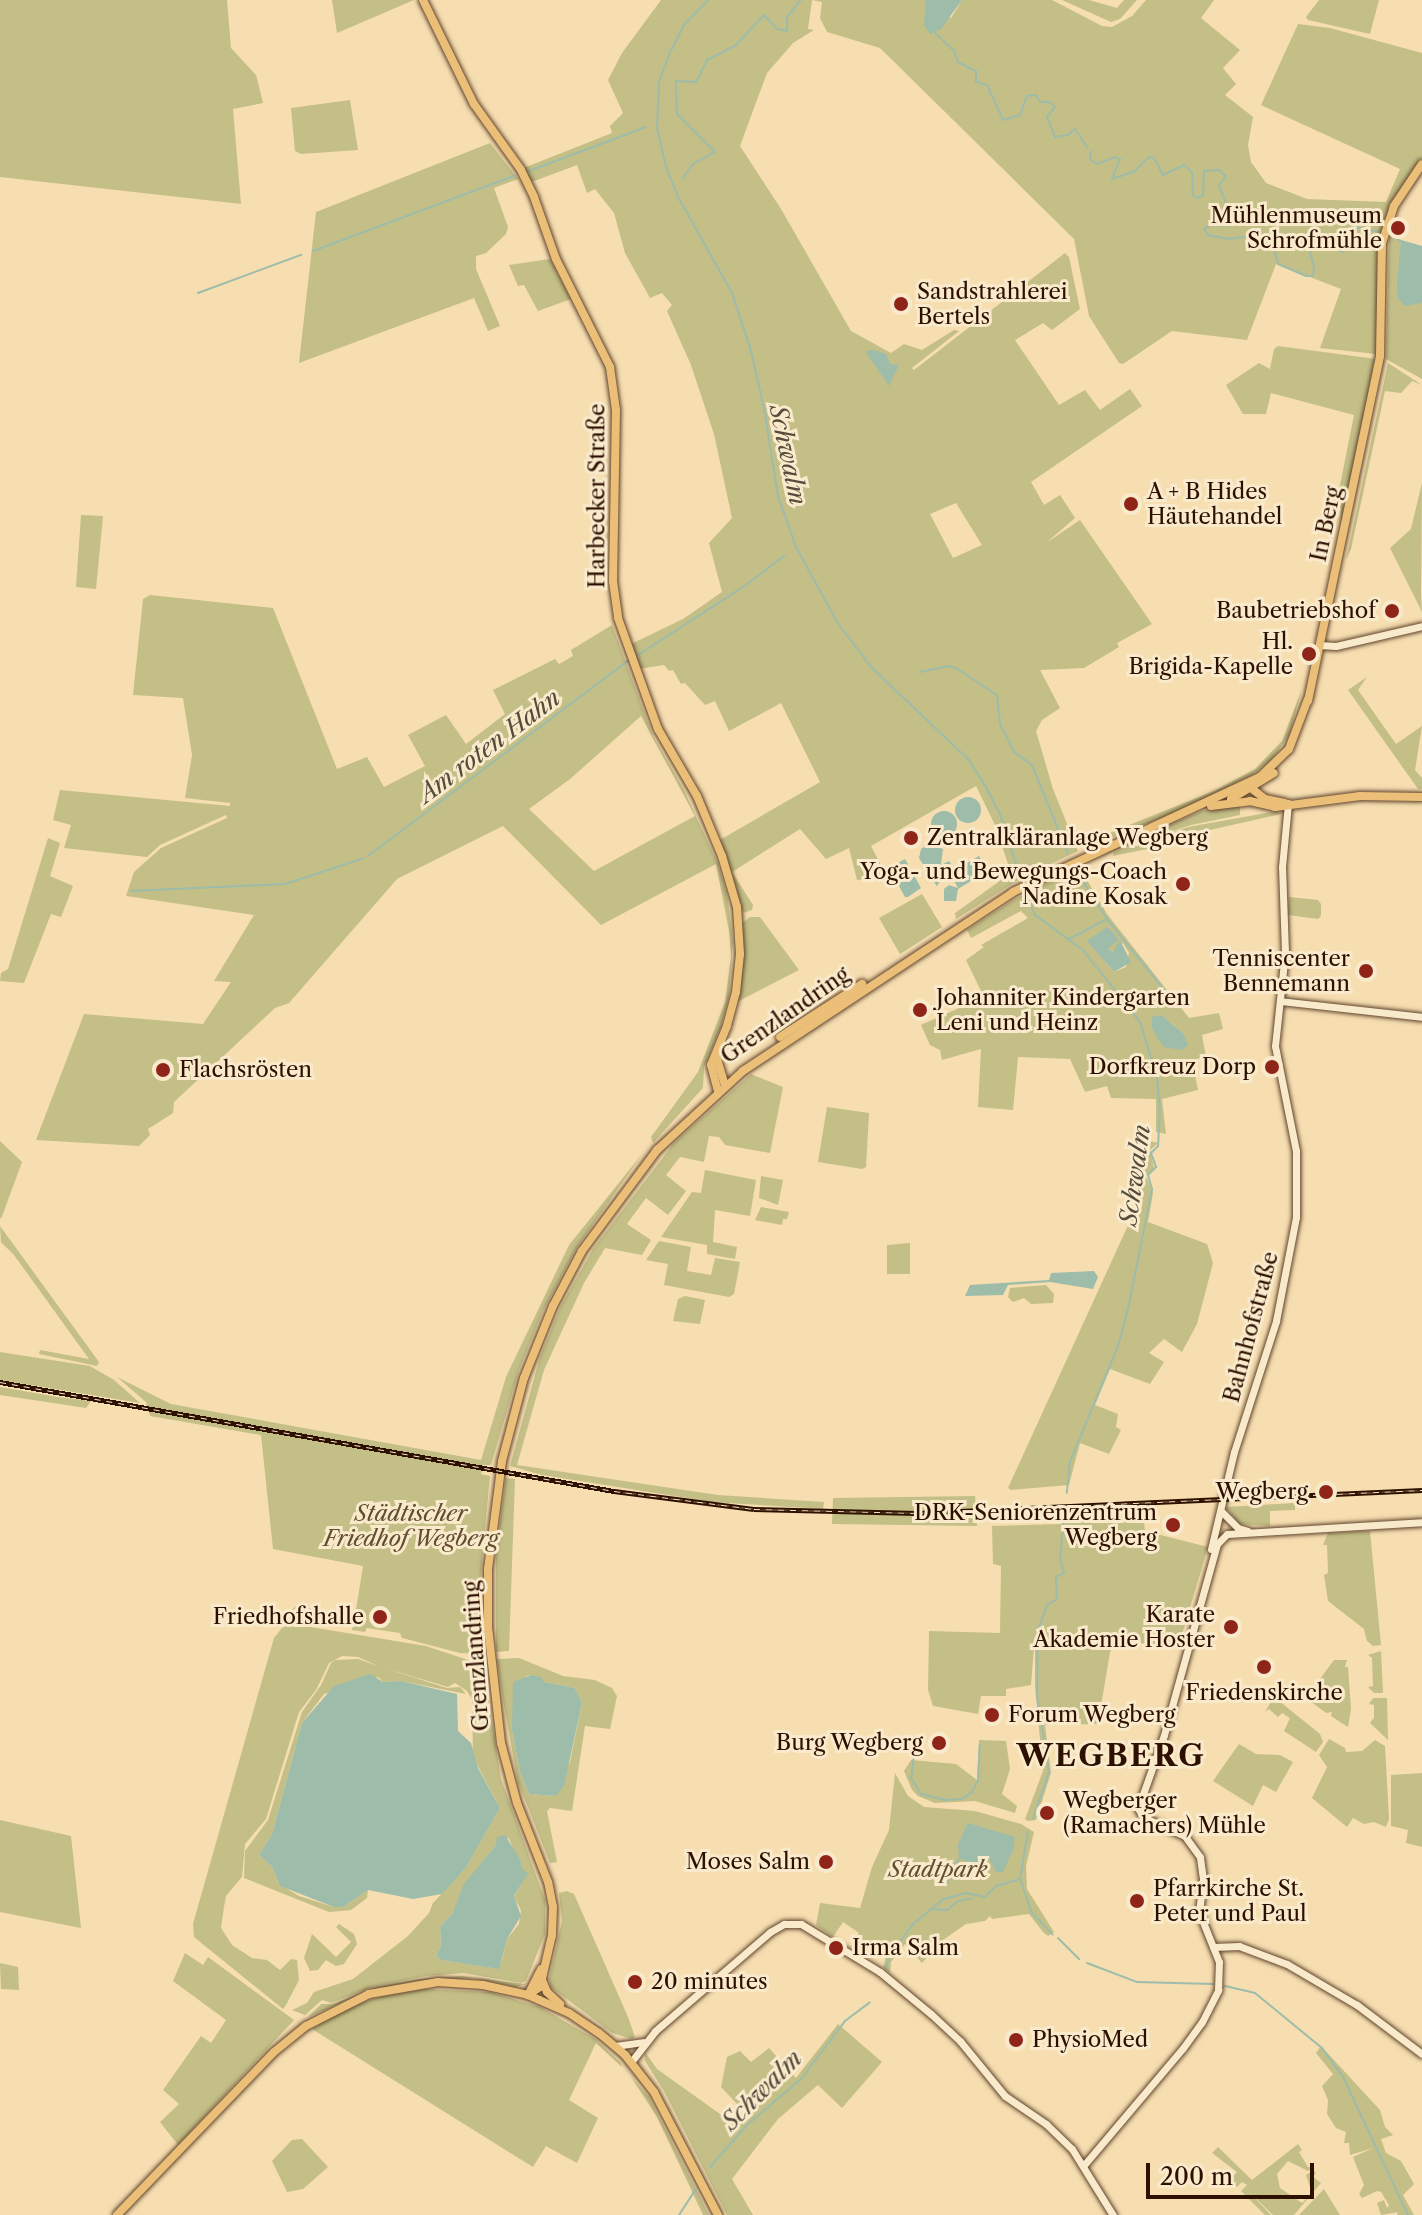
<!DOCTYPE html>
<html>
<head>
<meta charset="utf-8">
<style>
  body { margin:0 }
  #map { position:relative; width:1422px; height:2215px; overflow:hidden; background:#f6deb1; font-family:"Libre Caslon Text",serif }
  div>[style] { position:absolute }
  .green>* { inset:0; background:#c3bf87 }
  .water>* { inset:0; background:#9dbcaa }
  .round { border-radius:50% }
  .stream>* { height:2px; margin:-1px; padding:0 1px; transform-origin:1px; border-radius:1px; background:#9dbcaa }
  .roads { filter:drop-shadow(0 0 2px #60442c) drop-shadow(0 0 2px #60442c) }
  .minor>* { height:7px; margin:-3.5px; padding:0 3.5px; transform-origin:3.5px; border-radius:3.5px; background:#f9eacc }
  .major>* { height:8px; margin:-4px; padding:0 4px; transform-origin:4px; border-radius:4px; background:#ebbf78 }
  .rail>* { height:5px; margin-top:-2.5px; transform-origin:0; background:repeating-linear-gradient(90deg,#f9eacc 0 6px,#2e1000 0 12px); box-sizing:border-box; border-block:2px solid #2e1000 }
  .dots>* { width:22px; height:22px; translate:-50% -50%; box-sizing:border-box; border:4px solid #f9eacc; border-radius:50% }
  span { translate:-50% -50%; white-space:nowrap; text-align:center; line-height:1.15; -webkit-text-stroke:6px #f9eacc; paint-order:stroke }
  .poi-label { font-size:22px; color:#2e1000 }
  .right { translate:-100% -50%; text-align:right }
  .left { translate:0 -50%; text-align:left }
  .street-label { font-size:22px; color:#2e1000 }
  .park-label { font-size:22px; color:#624d2f; font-style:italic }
  .water-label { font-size:24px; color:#554c3c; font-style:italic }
  .district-label { font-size:30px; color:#2e1000; font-weight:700; letter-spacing:2px }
  .scale { position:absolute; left:1146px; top:2163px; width:168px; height:36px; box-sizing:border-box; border:4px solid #2e1000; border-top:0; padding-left:10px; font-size:24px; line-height:28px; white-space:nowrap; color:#2e1000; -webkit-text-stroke:6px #f9eacc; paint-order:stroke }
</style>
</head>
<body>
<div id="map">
  <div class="green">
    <div style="clip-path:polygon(0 0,227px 0,231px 48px,256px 75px,263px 103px,233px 109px,241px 204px,0 177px)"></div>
    <div style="clip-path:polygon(332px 0,414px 0,337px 33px)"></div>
    <div style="clip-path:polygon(evenodd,661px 0,926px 0,928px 7px,951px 18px,962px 0,1052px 0,1102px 26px,1112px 27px,1132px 16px,1146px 0,1214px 0,1201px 18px,1240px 50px,1223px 68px,1236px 84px,1225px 95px,1253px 117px,1248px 145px,1251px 162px,1266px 183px,1307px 199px,1386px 202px,1400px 169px,1261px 105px,1298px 24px,1330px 28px,1422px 53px,1422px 158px,1384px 221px,1379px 243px,1376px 354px,1320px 348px,1341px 289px,1276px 264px,1247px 340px,1172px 331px,1123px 364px,1119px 363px,1089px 316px,1074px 239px,880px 48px,827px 32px,820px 18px,822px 2px,812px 0,808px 29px,814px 30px,793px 43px,767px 73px,740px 146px,781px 209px,851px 331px,891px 353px,904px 344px,922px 350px,954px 330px,959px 331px,912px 368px,914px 370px,1065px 253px,1069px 257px,1080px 309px,1052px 330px,1043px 323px,1015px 340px,1059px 405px,1085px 390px,1100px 410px,1130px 389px,1142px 406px,1031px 482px,1044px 505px,1060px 495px,1075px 518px,1046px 543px,1080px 520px,1152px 624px,1117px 643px,1119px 647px,1084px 668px,1040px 670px,1060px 708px,1042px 720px,1036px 731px,1053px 789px,1078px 851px,1021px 878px,956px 919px,955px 913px,1011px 873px,995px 825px,976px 786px,871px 846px,885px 873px,867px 879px,857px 880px,849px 848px,826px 859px,800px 829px,732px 872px,753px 905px,752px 910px,743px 913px,718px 841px,820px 782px,781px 703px,729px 731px,715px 701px,705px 705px,685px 683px,681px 684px,673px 670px,669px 671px,664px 665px,639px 669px,627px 646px,683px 619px,722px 592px,709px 543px,732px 518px,714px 434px,691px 365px,667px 311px,672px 305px,662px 293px,650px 298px,625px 253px,614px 213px,595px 189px,587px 193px,577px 165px,529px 183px,521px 169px,612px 133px,610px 126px,623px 113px,608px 80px,622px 53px,661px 0,956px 503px,982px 545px,953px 558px,930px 514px,956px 503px)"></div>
    <div style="clip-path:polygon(1062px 0,1089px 0,1117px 8px,1124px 0,1137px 0,1120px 19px,1111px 22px)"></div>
    <div style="clip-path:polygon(1319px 0,1379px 0,1370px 34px,1308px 20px,1306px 17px)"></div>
    <div style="clip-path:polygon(350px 100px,358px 150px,301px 154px,295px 151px,291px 108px)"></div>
    <div style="clip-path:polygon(490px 143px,518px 179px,494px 188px,508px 227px,506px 234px,486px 253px,476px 256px,476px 269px,500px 326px,488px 331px,474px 298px,299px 363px,316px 212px)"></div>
    <div style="clip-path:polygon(1389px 234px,1401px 240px,1398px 299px,1422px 303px,1422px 379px,1386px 359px)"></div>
    <div style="clip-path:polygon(550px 259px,571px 299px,538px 311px,524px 285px,518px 286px,509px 265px)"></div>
    <div style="clip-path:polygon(1278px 346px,1376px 359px,1340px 532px,1341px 509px,1332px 499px,1338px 495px,1354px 415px,1271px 393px,1266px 414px,1243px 414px,1226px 385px,1259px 363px,1270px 369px,1274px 349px)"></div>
    <div style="clip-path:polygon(1388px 363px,1422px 385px,1412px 381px,1401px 393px,1385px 391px,1351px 549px,1346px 560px)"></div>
    <div style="clip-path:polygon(1422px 483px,1421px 594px,1422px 612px,1390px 548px,1411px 529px)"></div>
    <div style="clip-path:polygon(81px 515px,103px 516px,96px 589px,76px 587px)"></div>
    <div style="clip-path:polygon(evenodd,150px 595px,273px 608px,337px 769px,367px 757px,384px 787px,425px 766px,408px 735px,446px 715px,466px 744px,505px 714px,493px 690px,555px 659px,559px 664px,573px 656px,571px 650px,612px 625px,653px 736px,684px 790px,718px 864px,727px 895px,733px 941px,729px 996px,720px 1029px,704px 1067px,703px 1088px,653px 1143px,651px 1137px,698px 1072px,725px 1002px,731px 957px,729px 931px,716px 864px,601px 925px,503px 826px,397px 879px,289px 1003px,275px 1008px,174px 1102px,173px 1113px,148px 1129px,150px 1135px,139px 1146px,36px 1140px,84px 1014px,203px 1024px,231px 982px,214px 981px,254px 915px,126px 896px,134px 872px,161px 848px,227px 818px,226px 815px,160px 845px,147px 857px,64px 848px,71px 825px,53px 820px,60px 790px,230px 806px,230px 803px,185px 798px,192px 755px,183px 698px,133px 695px,143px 599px,150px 595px,641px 716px,695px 816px,594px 871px,529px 809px,570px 779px,641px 716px)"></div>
    <div style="clip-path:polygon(1367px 677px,1358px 690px,1396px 744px,1422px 726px,1415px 770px,1422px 778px,1422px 789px,1418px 789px,1348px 690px)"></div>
    <div style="clip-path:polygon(1302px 689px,1289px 736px,1270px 761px,1252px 775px,1186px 808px,1087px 847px,1084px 843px,1214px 791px,1255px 769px,1282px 741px)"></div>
    <div style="clip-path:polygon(1240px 804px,1240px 815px,1191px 825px,1087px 860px,1202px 811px)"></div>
    <div style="clip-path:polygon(1278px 811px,1281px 814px,1201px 832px,1172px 844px,1113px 856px,1114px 852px,1188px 827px)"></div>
    <div style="clip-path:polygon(48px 838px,60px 843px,50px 876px,73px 886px,61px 917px,51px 914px,24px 983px,0 981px,1px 973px,8px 969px)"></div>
    <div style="clip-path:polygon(evenodd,1084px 866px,1087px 880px,1107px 914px,1189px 1018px,1219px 1013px,1223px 1029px,1202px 1035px,1206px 1057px,1192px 1060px,1198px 1090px,1162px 1099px,1166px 1134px,1156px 1132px,1156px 1099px,1111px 1098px,1107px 1086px,1085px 1092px,1070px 1059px,1018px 1057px,1013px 1110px,978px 1107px,981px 1049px,942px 1060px,940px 1050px,930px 1045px,921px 1025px,984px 997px,966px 960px,984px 947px,981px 945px,1028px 918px,1021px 911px,971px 938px,967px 930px,1015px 899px,1084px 866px,1107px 927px,1114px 942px,1108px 949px,1113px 952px,1123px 943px,1129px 953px,1126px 967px,1114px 972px,1105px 962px,1107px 927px,1084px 866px,1161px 1015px,1183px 1033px,1177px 1047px,1164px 1047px,1161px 1015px)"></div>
    <div style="clip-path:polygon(922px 894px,942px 927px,900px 954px,879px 918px)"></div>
    <div style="clip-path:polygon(1289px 897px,1318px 900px,1321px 904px,1321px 916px,1318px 919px,1288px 915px)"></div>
    <div style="clip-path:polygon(750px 917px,760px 917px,799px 970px,737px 1002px,741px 924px)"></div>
    <div style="clip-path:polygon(751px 1074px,783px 1087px,770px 1153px,725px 1145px,719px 1137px,709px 1136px,704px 1162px,680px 1157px,666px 1175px,686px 1191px,668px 1215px,646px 1198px,627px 1224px,651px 1240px,642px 1255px,605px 1248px,584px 1283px,544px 1370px,517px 1465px,718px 1495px,824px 1502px,823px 1509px,712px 1502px,542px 1475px,510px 1466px,540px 1357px,561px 1306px,593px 1249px,674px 1143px)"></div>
    <div style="clip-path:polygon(827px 1107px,869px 1113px,866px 1167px,862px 1169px,818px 1162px)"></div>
    <div style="clip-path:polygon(1140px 1139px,1158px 1143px,1150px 1150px,1154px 1168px,1146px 1176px,1153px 1193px,1148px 1222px,1207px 1244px,1213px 1263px,1197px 1324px,1182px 1352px,1164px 1339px,1149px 1353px,1164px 1362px,1150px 1384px,1110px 1369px,1095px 1405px,1118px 1414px,1116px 1427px,1121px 1430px,1109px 1454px,1080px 1443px,1069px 1485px,1011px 1490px,1008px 1488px,1130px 1221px)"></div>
    <div style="clip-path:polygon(0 1141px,22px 1162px,1px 1219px,0 1217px)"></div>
    <div style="clip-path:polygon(643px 1153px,577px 1247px,543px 1311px,519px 1370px,491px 1465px,483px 1465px,481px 1474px,490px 1476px,480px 1582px,482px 1654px,460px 1653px,402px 1638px,400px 1633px,367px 1628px,365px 1632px,352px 1630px,353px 1623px,345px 1616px,296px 1608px,284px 1617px,296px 1606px,355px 1616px,363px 1566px,273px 1549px,261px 1435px,150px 1416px,146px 1402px,117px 1377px,171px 1404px,481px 1460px,506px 1377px,569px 1245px)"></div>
    <div style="clip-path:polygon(705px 1170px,756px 1180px,750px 1216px,715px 1210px,713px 1242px,737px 1247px,735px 1259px,707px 1254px,707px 1245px,661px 1237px,692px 1192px,701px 1193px)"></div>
    <div style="clip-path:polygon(761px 1176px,783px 1180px,778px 1205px,759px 1198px)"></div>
    <div style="clip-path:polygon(761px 1207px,789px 1212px,787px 1219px,783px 1219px,782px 1225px,755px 1220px)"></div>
    <div style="clip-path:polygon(0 1226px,99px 1362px,97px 1366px,39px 1354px,40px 1350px,89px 1359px,14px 1255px,1px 1242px)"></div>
    <div style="clip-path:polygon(659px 1241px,691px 1247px,687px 1271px,711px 1275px,715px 1258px,740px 1262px,734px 1294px,729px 1297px,664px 1285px,668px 1264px,646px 1260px)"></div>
    <div style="clip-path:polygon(910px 1243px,910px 1274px,887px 1274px,887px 1245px)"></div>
    <div style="clip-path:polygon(1046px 1285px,1054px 1294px,1053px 1303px,1031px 1304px,1024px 1298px,1013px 1302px,1008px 1297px,1010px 1288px)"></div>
    <div style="clip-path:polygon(685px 1296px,705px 1300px,700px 1324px,673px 1321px,678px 1299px)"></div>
    <div style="clip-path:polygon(0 1352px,90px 1366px,114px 1380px,140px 1403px,0 1380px)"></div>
    <div style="clip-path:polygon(0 1387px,58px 1397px,91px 1401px,86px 1408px,0 1395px)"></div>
    <div style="clip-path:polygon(506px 1478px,515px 1479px,509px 1651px,496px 1652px,496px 1554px)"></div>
    <div style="clip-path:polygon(975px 1496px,977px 1526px,832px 1524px,833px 1498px)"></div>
    <div style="clip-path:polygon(1295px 1503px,1295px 1510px,1270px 1511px,1270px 1526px,1239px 1524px,1226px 1507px)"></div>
    <div style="clip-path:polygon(1143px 1513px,1145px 1531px,1208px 1547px,1178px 1648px,1116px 1640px,1110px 1652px,1098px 1724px,1045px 1725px,1051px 1773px,1036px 1820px,1028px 1821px,1025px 1819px,1043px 1771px,1035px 1686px,1035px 1634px,1031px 1685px,1006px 1689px,1006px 1696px,981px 1696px,978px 1714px,933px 1706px,928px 1690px,929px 1631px,1000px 1633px,1001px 1566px,993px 1564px,992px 1526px,1060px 1524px)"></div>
    <div style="clip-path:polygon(1370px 1531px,1381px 1645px,1373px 1646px,1367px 1641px,1364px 1629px,1328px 1601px,1324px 1575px,1328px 1573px,1327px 1545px,1323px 1545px,1328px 1533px)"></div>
    <div style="clip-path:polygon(evenodd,286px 1623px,426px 1646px,471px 1661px,482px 1661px,501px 1779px,545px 1900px,545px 1934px,526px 1981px,521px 1983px,463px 1973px,426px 1976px,372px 1987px,331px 2003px,322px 2000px,305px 2015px,292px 2010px,307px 2003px,314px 1992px,353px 1979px,408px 1936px,429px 1913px,433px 1903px,465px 1869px,500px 1808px,473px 1757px,472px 1700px,467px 1691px,455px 1683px,448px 1687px,381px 1667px,447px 1688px,460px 1687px,466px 1694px,401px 1681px,383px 1682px,378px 1677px,324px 1694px,302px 1723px,272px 1834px,259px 1855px,272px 1867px,279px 1884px,299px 1896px,334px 1907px,343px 1907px,368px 1890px,367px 1898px,351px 1910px,329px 1912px,244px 1878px,245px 1851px,268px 1820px,302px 1712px,321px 1685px,331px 1663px,335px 1660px,358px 1659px,378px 1666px,358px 1657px,342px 1656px,329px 1663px,316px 1690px,299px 1712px,266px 1819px,245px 1844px,242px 1877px,226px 1896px,224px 1907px,221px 1928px,232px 1945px,252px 1958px,267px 1960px,280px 1970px,291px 1959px,297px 1960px,299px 1980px,286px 2005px,283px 2009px,194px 1937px,193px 1924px,274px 1638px,286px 1623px,509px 1838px,524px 1880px,514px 1897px,521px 1910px,519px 1924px,507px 1939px,501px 1963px,494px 1968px,441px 1960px,436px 1955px,441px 1946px,440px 1927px,452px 1914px,465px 1884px,496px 1845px,509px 1838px)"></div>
    <div style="clip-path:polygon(1381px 1651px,1383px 1693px,1374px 1693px,1368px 1687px,1373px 1686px,1372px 1658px,1368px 1655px)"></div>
    <div style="clip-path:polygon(evenodd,519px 1658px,563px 1676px,595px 1680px,612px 1688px,617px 1696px,610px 1729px,585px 1726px,572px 1811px,550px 1808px,547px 1811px,557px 1862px,550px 1863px,518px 1782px,504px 1706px,497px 1659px,519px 1658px,531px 1675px,544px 1682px,575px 1688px,582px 1703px,570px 1762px,556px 1796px,529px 1794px,520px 1772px,512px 1730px,515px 1702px,526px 1676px,531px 1675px)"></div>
    <div style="clip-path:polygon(1334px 1660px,1347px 1660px,1345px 1667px,1348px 1667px,1351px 1709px,1348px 1727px,1331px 1716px,1332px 1712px,1326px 1713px,1306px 1698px)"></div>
    <div style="clip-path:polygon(1274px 1697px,1320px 1734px,1323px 1742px,1316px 1752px,1284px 1731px,1290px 1718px,1282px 1713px,1278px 1717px,1269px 1709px,1265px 1712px)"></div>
    <div style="clip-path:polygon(1373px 1698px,1387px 1698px,1388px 1740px,1370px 1723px,1374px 1718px,1374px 1705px,1369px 1704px)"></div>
    <div style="clip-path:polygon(1329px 1739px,1345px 1748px,1346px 1752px,1362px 1751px,1375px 1740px,1385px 1746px,1389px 1819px,1386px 1827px,1374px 1822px,1364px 1824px,1353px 1818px,1347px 1827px,1312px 1798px,1327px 1767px,1319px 1755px)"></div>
    <div style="clip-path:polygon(979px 1740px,1006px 1741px,1010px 1769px,1002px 1794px,1017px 1806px,1015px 1813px,975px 1801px,935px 1803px,918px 1796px,912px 1790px,904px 1771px,911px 1760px,956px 1764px,977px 1780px)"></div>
    <div style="clip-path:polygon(1239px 1744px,1256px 1754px,1280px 1755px,1293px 1762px,1276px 1792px,1263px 1785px,1253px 1806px,1213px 1781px)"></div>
    <div style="clip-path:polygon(895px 1773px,908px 1796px,924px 1807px,975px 1811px,1021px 1824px,1034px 1832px,1026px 1866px,1027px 1889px,1054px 1932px,1048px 1936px,1043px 1932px,1029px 1914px,992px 1919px,990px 1916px,985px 1921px,966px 1924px,943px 1940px,922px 1963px,905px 1944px,891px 1962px,890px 1973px,883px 1967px,887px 1953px,857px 1937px,859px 1933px,843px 1922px,833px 1937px,816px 1925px,820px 1903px,860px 1908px,872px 1867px,889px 1830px)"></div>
    <div style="clip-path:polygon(1422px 1773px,1422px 1847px,1406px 1843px,1408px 1830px,1391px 1826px,1391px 1775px)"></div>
    <div style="clip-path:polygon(0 1820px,71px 1836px,81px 1928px,0 1912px)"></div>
    <div style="clip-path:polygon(567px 1891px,574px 1894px,628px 2017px,635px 2037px,632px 2039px,612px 2033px,551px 1987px,549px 1980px,562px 1921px,559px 1893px)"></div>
    <div style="clip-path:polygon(339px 1924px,354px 1934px,357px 1944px,344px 1964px,336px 1966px,326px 1960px,318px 1970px,310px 1971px,304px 1958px,312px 1934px,336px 1957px,351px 1942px,336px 1927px)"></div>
    <div style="clip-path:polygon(185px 1953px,203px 1965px,208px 1957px,294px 2020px,178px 2145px,160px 2122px,179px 2104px,163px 2090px,201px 2036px,211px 2043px,226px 2020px,173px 1981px)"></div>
    <div style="clip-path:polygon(0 1963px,18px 1967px,19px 1990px,1px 1989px)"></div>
    <div style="clip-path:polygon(461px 1976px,527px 1984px,516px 1987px,472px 1978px,415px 1981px,366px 1992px,308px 2017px,321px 2004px,333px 2004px,378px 1986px,419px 1979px)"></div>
    <div style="clip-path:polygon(424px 1989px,490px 1992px,540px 2007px,595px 2039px,621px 2063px,622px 2067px,596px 2043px,569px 2100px,598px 2118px,577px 2163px,546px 2146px,533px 2167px,312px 2029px,348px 2007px,383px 1996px)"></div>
    <div style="clip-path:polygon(838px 2024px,882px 2062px,842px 2108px,818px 2085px,778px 2119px,732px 2179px,753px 2215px,727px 2215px,664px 2091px,645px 2061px,645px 2052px,657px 2069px,727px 2119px,738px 2105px,721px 2087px,727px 2057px,740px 2051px,751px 2062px,769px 2048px,796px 2078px)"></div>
    <div style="clip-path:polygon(1321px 2046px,1380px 2110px,1385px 2127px,1393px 2135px,1381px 2139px,1386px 2153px,1401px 2161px,1414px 2184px,1403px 2195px,1414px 2215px,1397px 2215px,1398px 2212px,1381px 2215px,1377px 2203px,1384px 2200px,1387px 2208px,1389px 2205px,1381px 2192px,1377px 2191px,1362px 2198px,1359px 2194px,1364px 2185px,1353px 2157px,1373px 2148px,1350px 2155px,1349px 2143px,1344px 2143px,1346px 2132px,1336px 2128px,1327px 2114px,1328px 2100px,1322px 2086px,1333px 2074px,1316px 2053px)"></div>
    <div style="clip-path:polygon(631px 2077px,649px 2097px,709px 2215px,703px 2215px,657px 2117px)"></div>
    <div style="clip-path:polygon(302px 2139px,328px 2167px,303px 2189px,287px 2192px,272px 2161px,292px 2140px)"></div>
    <div style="clip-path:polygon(1298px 2144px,1302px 2150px,1299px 2152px,1308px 2167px,1313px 2168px,1308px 2171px,1288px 2161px,1277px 2174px,1280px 2188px,1302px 2203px,1312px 2193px,1306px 2175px,1314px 2170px,1316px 2174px,1312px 2176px,1321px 2183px,1294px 2215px,1273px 2215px,1249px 2192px,1271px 2215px,1265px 2215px,1241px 2191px,1247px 2185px,1242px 2182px,1237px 2187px,1229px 2180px,1237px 2172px,1212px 2153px,1218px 2147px,1252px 2180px)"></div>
    <div style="clip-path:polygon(1324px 2189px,1340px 2215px,1299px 2215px)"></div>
  </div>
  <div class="water">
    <div style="clip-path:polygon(926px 0,962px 0,941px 29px,930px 34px,924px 25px)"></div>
    <div style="clip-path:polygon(1401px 240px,1422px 246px,1422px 303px,1405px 306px,1398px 299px,1397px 283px)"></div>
    <div style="clip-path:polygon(874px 350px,886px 354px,890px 364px,899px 365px,889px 386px,867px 354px,866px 351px)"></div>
    <div class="round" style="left:955px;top:797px;width:26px;height:26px"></div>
    <div class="round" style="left:931px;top:811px;width:26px;height:26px"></div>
    <div style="clip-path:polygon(929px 843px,943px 849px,941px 865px,949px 861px,951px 864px,948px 867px,950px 870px,936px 878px,940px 881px,937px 886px,927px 873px,934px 868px,924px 866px,919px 858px,921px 849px)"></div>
    <div style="clip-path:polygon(979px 856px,988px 871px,958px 889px,956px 901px,944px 901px,944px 889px,949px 885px,958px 888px,950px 873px)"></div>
    <div style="clip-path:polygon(905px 859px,921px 888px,908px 897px,905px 897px,889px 868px)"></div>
    <div style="clip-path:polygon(1107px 927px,1119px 939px,1108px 949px,1113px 952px,1120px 940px,1131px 962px,1114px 972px,1087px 941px)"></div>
    <div style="clip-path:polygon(1161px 1015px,1183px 1033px,1188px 1045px,1182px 1050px,1164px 1047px,1158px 1039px,1152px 1028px,1152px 1017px)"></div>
    <div style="clip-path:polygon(1094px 1271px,1098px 1277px,1093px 1289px,1050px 1282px,1008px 1285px,1003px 1295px,965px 1296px,970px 1285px,1049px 1280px,1051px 1273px)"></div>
    <div style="clip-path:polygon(370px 1674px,383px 1682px,401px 1681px,457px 1694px,458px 1731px,471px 1743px,478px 1768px,500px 1808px,465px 1869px,442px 1894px,413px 1899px,368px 1890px,343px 1907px,334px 1907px,280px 1886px,272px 1867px,259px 1855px,272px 1834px,302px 1723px,334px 1686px)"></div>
    <div style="clip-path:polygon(531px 1675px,541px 1677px,544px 1682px,575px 1688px,582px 1703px,564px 1786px,556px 1796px,529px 1794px,520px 1772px,512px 1730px,513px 1682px)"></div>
    <div style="clip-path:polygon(968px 1823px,1015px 1837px,1013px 1850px,1003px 1872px,996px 1872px,989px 1859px,971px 1864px,959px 1858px,958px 1844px)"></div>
    <div style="clip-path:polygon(505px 1835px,521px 1861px,521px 1867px,528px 1874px,514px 1896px,521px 1916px,507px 1939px,499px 1969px,441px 1960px,436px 1955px,441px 1946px,440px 1927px,452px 1914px,464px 1884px,496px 1845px,497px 1837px)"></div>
  </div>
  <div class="stream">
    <div style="left:708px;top:0;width:35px;rotate:134deg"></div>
    <div style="left:684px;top:25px;width:30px;rotate:117deg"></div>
    <div style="left:670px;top:52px;width:33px;rotate:110deg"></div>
    <div style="left:659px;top:83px;width:45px;rotate:92.5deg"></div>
    <div style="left:657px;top:128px;width:40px;rotate:77deg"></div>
    <div style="left:666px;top:167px;width:32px;rotate:68deg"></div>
    <div style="left:678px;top:197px;width:110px;rotate:60.6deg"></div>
    <div style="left:732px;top:293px;width:57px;rotate:71.6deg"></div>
    <div style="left:750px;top:347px;width:63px;rotate:77.1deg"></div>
    <div style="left:764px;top:408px;width:89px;rotate:81deg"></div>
    <div style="left:778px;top:496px;width:54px;rotate:70.6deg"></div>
    <div style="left:796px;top:547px;width:85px;rotate:61.3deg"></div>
    <div style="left:837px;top:622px;width:56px;rotate:52.9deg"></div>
    <div style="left:871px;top:667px;width:135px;rotate:43.5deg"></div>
    <div style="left:969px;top:760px;width:32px;rotate:58deg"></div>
    <div style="left:986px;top:787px;width:34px;rotate:63deg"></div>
    <div style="left:1001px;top:817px;width:62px;rotate:72.1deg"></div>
    <div style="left:935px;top:33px;width:26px;rotate:43deg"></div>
    <div style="left:954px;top:51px;width:12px;rotate:70deg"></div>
    <div style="left:958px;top:62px;width:20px;rotate:27deg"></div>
    <div style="left:976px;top:71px;width:11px;rotate:90deg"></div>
    <div style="left:976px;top:82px;width:11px;rotate:15deg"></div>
    <div style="left:987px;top:85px;width:38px;rotate:65deg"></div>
    <div style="left:1003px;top:120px;width:18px;rotate:-16deg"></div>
    <div style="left:1020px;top:115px;width:20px;rotate:-70deg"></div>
    <div style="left:1027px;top:96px;width:9px;rotate:-6deg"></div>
    <div style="left:1036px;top:95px;width:8px;rotate:60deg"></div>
    <div style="left:1040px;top:102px;width:10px"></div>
    <div style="left:1050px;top:102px;width:7px;rotate:45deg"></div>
    <div style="left:1055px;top:107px;width:13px;rotate:129deg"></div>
    <div style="left:1047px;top:117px;width:22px;rotate:68deg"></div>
    <div style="left:1055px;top:137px;width:13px;rotate:-9deg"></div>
    <div style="left:1068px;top:135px;width:9px;rotate:-41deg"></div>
    <div style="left:1075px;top:129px;width:22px;rotate:56deg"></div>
    <div style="left:1091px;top:151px;width:8px;rotate:97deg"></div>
    <div style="left:1090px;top:159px;width:9px;rotate:36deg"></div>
    <div style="left:1097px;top:164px;width:19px;rotate:-21deg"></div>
    <div style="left:1115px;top:157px;width:5px;rotate:22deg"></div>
    <div style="left:1120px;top:159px;width:22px;rotate:112deg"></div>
    <div style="left:1112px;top:179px;width:24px;rotate:-19deg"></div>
    <div style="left:1135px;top:171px;width:20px;rotate:-45deg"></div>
    <div style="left:1149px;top:157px;width:5px;rotate:11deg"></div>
    <div style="left:1154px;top:158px;width:19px;rotate:62deg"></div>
    <div style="left:1163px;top:175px;width:23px;rotate:-25deg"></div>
    <div style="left:1184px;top:165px;width:11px;rotate:41deg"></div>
    <div style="left:1192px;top:172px;width:23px;rotate:88deg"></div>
    <div style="left:1193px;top:195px;width:6px;rotate:31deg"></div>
    <div style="left:1198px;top:198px;width:6px;rotate:-31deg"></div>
    <div style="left:1203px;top:195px;width:24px;rotate:-88deg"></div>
    <div style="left:1204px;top:171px;width:15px;rotate:-4deg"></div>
    <div style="left:1219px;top:170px;width:9px;rotate:41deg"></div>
    <div style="left:1226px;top:176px;width:11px;rotate:128deg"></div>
    <div style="left:1219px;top:185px;width:17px;rotate:69deg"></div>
    <div style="left:1225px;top:201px;width:25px;rotate:90deg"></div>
    <div style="left:1225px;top:226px;width:14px;rotate:-176deg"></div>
    <div style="left:1211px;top:225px;width:8px;rotate:150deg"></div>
    <div style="left:1204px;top:229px;width:7px;rotate:56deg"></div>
    <div style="left:1208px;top:235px;width:20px;rotate:11deg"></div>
    <div style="left:1228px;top:239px;width:42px;rotate:-6.8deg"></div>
    <div style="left:1270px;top:234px;width:31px;rotate:75deg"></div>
    <div style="left:1278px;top:264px;width:30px;rotate:23deg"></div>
    <div style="left:1306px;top:276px;width:7px"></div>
    <div style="left:1313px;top:276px;width:8px;rotate:-83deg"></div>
    <div style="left:1314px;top:268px;width:29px;rotate:-104deg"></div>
    <div style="left:1307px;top:240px;width:5px;rotate:-53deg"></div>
    <div style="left:1310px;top:236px;width:15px;rotate:-8deg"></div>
    <div style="left:1325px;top:234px;width:11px;rotate:95deg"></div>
    <div style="left:1324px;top:245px;width:20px;rotate:20deg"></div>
    <div style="left:1343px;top:252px;width:13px;rotate:-45deg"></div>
    <div style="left:1352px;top:243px;width:16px;rotate:-86deg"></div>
    <div style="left:1353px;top:227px;width:27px;rotate:10deg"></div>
    <div style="left:529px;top:171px;width:125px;rotate:-20.6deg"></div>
    <div style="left:683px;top:178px;width:17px;rotate:-54deg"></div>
    <div style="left:693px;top:164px;width:25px;rotate:-29deg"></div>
    <div style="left:715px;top:152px;width:54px;rotate:-135deg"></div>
    <div style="left:677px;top:114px;width:33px;rotate:-92deg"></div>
    <div style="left:676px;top:81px;width:20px;rotate:3deg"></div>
    <div style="left:696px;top:82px;width:25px;rotate:-63deg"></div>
    <div style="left:707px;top:60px;width:31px;rotate:-27deg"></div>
    <div style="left:735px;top:46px;width:42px;rotate:-46.9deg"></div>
    <div style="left:764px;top:15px;width:19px;rotate:47deg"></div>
    <div style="left:777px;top:29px;width:10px;rotate:11deg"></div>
    <div style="left:787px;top:31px;width:14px;rotate:-90deg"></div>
    <div style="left:787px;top:17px;width:22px;rotate:-51deg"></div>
    <div style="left:1390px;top:235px;width:14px;rotate:30deg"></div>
    <div style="left:313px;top:251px;width:215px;rotate:-20.5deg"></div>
    <div style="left:198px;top:293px;width:110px;rotate:-20.3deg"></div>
    <div style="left:638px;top:655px;width:129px;rotate:-32.9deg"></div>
    <div style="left:746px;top:585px;width:48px;rotate:-37.3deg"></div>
    <div style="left:920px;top:672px;width:29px;rotate:-12deg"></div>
    <div style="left:948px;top:666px;width:8px;rotate:14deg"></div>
    <div style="left:956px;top:668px;width:49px;rotate:33.4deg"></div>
    <div style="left:997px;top:695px;width:29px;rotate:84deg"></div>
    <div style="left:1000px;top:724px;width:31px;rotate:63deg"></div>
    <div style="left:1014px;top:752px;width:22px;rotate:36deg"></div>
    <div style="left:1032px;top:765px;width:95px;rotate:67.8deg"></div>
    <div style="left:368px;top:856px;width:325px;rotate:-36.9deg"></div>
    <div style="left:131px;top:891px;width:154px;rotate:-2.6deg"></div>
    <div style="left:285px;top:884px;width:83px;rotate:-18.2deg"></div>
    <div style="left:1028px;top:898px;width:18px;rotate:68deg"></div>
    <div style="left:1035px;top:915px;width:59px;rotate:36.1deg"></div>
    <div style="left:1083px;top:950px;width:92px;rotate:51.6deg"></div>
    <div style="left:1140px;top:1022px;width:58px;rotate:72.8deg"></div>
    <div style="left:1157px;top:1077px;width:32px;rotate:85deg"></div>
    <div style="left:1160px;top:1109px;width:37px;rotate:93deg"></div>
    <div style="left:1158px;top:1146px;width:10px;rotate:135deg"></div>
    <div style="left:1151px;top:1153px;width:15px;rotate:70deg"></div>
    <div style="left:1156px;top:1167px;width:11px;rotate:135deg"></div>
    <div style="left:1148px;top:1175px;width:15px;rotate:74deg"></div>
    <div style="left:1152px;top:1189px;width:122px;rotate:101.3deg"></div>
    <div style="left:1128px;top:1309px;width:38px;rotate:105deg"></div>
    <div style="left:1118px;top:1346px;width:126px;rotate:112.5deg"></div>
    <div style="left:1070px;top:1462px;width:31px;rotate:96deg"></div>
    <div style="left:1107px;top:919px;width:100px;rotate:51.1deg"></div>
    <div style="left:1069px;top:939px;width:43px;rotate:-27.8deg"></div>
    <div style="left:1107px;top:919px;width:56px;rotate:-122.6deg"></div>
    <div style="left:914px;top:1755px;width:23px;rotate:97deg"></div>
    <div style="left:911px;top:1778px;width:19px;rotate:58deg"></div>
    <div style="left:921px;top:1794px;width:25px;rotate:14deg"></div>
    <div style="left:945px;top:1800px;width:17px;rotate:-3deg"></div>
    <div style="left:962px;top:1799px;width:12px;rotate:-35deg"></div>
    <div style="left:972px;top:1792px;width:13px;rotate:-63deg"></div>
    <div style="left:978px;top:1780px;width:35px;rotate:-87deg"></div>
    <div style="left:1033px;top:1819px;width:50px;rotate:-71.2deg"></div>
    <div style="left:1049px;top:1772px;width:78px;rotate:-98.9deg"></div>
    <div style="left:1037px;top:1695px;width:65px;rotate:-89.1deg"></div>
    <div style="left:1038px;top:1630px;width:27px;rotate:-70deg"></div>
    <div style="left:1047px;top:1605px;width:12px;rotate:-31deg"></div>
    <div style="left:1057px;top:1599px;width:22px;rotate:-93deg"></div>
    <div style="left:1056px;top:1577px;width:9px;rotate:-27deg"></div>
    <div style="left:1064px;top:1573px;width:15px;rotate:-106deg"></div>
    <div style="left:1060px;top:1559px;width:43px;rotate:-84.7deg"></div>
    <div style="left:1020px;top:1879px;width:36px;rotate:71deg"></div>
    <div style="left:1032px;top:1913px;width:30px;rotate:46deg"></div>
    <div style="left:948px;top:1882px;width:26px;rotate:-65deg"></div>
    <div style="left:932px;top:1909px;width:15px;rotate:4deg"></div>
    <div style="left:947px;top:1910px;width:14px;rotate:-39deg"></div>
    <div style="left:958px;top:1901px;width:15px;rotate:-11deg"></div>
    <div style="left:1058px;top:1938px;width:30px;rotate:45deg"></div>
    <div style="left:1087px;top:1963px;width:53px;rotate:20.8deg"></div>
    <div style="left:1137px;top:1982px;width:76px;rotate:1.5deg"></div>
    <div style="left:886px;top:1969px;width:13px;rotate:-77deg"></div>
    <div style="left:889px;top:1956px;width:40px;rotate:-53deg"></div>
    <div style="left:913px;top:1924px;width:40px;rotate:-39deg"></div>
    <div style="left:944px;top:1899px;width:23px;rotate:-15deg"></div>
    <div style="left:966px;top:1893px;width:19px;rotate:12deg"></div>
    <div style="left:985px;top:1897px;width:16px;rotate:-45deg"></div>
    <div style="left:996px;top:1886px;width:25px;rotate:-16deg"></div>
    <div style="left:1020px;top:1879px;width:49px;rotate:-80.5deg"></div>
    <div style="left:1225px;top:1986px;width:31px;rotate:13deg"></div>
    <div style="left:1255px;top:1993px;width:87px;rotate:39.4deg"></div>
    <div style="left:1322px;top:2048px;width:36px;rotate:54deg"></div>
    <div style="left:1343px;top:2077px;width:153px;rotate:64.8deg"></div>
    <div style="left:710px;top:2167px;width:56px;rotate:-48.6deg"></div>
    <div style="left:747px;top:2125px;width:72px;rotate:-40.5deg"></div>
    <div style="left:802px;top:2078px;width:71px;rotate:-53deg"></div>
    <div style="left:845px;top:2021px;width:31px;rotate:-37deg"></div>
    <div style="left:679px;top:2215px;width:30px;rotate:-57deg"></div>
  </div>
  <div class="roads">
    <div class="minor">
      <div style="left:1319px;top:645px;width:17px;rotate:3deg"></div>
      <div style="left:1336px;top:646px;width:88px;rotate:-13.1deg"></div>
      <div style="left:1280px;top:1001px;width:143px;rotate:6.4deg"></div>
      <div style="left:1221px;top:1511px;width:24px;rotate:45deg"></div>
      <div style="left:1238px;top:1528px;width:10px;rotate:17deg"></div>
      <div style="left:1211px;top:1549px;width:100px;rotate:-76.7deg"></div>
      <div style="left:1234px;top:1452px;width:138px;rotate:-72.2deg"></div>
      <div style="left:1276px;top:1321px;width:106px;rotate:-79.1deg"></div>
      <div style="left:1296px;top:1217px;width:66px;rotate:-90deg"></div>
      <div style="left:1296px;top:1151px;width:107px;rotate:-101.3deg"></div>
      <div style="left:1275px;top:1046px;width:95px;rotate:-83.9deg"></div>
      <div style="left:1285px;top:952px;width:85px;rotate:-92deg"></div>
      <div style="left:1282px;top:867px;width:64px;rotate:-84.6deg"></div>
      <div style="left:1213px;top:1947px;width:26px;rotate:-2deg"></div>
      <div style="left:1239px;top:1946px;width:51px;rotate:20.6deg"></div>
      <div style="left:1287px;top:1964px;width:81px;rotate:30.4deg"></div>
      <div style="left:1357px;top:2005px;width:81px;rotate:37deg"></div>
      <div style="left:615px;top:2046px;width:28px;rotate:-8deg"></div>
      <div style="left:631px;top:2062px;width:39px;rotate:-52deg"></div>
      <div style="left:655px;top:2031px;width:152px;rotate:-40.7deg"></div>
      <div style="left:770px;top:1932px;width:16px;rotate:-30deg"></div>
      <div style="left:784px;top:1924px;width:17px"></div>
      <div style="left:801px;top:1924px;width:92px;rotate:31.3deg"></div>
      <div style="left:880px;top:1972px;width:66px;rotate:39.5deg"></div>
      <div style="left:931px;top:2014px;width:40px;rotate:43deg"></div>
      <div style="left:960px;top:2041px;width:71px;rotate:50.7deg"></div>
      <div style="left:1005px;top:2096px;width:50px;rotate:34.3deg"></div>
      <div style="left:1046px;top:2124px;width:36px;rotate:44deg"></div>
      <div style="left:1072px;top:2149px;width:78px;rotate:58.2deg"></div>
      <div style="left:1084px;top:2165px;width:153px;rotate:-49.8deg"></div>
      <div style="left:1183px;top:2048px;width:32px;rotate:-54deg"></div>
      <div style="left:1202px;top:2022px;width:36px;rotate:-63deg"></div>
      <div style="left:1218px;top:1990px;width:28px;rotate:-88deg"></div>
      <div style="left:1219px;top:1962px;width:54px;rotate:-111.8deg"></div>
      <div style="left:1199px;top:1912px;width:33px;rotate:-83deg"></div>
      <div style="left:1203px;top:1879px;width:22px;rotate:-98deg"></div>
      <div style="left:1200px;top:1857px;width:26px;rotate:-126deg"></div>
      <div style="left:1185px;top:1836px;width:46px;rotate:-155.7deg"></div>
      <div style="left:1143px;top:1817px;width:10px;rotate:-119deg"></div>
      <div style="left:1138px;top:1808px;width:77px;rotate:-70.4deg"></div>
      <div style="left:1164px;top:1735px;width:198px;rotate:-74.5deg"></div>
      <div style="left:1217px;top:1544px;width:14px;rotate:-45deg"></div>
      <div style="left:1227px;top:1534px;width:195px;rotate:-3.5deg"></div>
    </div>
    <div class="major">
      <div style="left:423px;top:0;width:116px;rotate:63.9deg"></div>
      <div style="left:474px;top:104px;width:81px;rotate:54.5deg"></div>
      <div style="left:521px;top:170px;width:30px;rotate:64deg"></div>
      <div style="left:534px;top:197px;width:66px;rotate:70.5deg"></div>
      <div style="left:556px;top:259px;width:121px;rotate:63.4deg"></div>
      <div style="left:610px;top:367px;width:43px;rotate:82.1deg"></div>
      <div style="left:616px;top:410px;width:171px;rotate:91deg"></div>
      <div style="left:613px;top:581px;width:37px;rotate:82deg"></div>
      <div style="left:618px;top:618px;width:118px;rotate:70.2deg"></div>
      <div style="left:658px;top:729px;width:78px;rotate:59.8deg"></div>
      <div style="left:697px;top:796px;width:65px;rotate:67.4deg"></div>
      <div style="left:722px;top:856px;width:53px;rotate:73.6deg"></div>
      <div style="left:737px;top:907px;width:47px;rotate:86.3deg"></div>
      <div style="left:740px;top:954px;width:38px;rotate:96deg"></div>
      <div style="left:736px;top:992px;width:35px;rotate:105deg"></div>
      <div style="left:727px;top:1026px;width:42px;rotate:112.3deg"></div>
      <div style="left:711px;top:1065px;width:28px;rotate:75deg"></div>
      <div style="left:1308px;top:701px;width:352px;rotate:-78.2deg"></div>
      <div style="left:1380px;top:356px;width:113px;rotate:-89deg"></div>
      <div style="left:1382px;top:243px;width:39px;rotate:-72deg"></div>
      <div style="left:1394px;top:206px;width:50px;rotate:-56.3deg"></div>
      <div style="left:1251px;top:788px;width:18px;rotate:38deg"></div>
      <div style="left:1265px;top:799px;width:20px;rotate:11deg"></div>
      <div style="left:1231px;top:799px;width:50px;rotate:-31.2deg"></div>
      <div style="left:1211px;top:806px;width:39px;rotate:-7deg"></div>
      <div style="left:1250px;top:801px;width:26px;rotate:13deg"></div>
      <div style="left:1275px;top:807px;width:86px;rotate:-7.4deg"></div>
      <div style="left:1360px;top:796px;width:62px;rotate:0.9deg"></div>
      <div style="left:780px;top:1037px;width:98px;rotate:-32.9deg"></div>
      <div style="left:716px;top:1056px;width:31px;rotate:73deg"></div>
      <div style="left:542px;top:1980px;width:13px;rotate:67deg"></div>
      <div style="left:547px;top:1992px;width:18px;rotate:43deg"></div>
      <div style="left:528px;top:1995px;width:14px;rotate:-34deg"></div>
      <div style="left:540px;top:1987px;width:53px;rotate:-77deg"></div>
      <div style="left:552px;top:1935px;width:28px;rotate:-88deg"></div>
      <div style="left:553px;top:1907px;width:25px;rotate:-101deg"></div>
      <div style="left:548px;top:1882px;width:85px;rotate:-111.4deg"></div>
      <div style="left:517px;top:1803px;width:62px;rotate:-104.9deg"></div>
      <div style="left:501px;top:1743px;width:116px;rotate:-96.4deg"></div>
      <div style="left:488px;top:1628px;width:59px;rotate:-90deg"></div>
      <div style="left:488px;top:1569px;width:109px;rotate:-82.6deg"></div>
      <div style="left:502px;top:1461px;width:86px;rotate:-75.2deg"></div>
      <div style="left:524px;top:1378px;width:78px;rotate:-68.1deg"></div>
      <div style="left:553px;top:1306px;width:62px;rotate:-62.2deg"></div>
      <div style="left:582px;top:1251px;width:126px;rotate:-53.4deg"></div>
      <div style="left:657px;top:1150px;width:117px;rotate:-42.6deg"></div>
      <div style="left:743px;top:1071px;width:324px;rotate:-33.5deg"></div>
      <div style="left:1013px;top:892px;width:272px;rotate:-25deg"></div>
      <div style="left:1260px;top:777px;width:40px;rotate:-44deg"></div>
      <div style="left:1289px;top:749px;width:53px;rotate:-69.2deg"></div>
      <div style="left:528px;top:1995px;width:29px;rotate:-63deg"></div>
      <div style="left:117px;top:2215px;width:226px;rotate:-46.1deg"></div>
      <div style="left:274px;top:2052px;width:41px;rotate:-39.1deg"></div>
      <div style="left:306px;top:2026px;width:71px;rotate:-26.9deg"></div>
      <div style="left:369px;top:1994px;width:70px;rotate:-9.9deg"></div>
      <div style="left:438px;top:1982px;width:45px;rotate:3.8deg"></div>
      <div style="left:483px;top:1985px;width:46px;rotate:12.5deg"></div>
      <div style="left:528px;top:1995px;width:45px;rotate:23.7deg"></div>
      <div style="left:569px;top:2013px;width:36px;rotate:34deg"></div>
      <div style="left:599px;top:2033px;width:34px;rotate:40deg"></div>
      <div style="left:625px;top:2055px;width:47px;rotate:51.9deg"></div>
      <div style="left:654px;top:2092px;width:139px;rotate:62.5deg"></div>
    </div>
  </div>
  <div class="rail">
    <div style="left:0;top:1382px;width:624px;rotate:10.07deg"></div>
    <div style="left:614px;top:1491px;width:141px;rotate:7.3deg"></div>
    <div style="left:754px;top:1509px;width:163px;rotate:1.4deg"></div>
    <div style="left:917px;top:1513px;width:506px;rotate:-2.61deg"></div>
  </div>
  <div class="dots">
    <div style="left:1398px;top:228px;background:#8f2418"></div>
    <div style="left:901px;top:304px;background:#8f2418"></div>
    <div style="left:1131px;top:504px;background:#8f2418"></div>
    <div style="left:1392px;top:611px;background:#8f2418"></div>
    <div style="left:1309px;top:654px;background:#8f2418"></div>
    <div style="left:911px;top:838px;background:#8f2418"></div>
    <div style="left:1183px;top:884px;background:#8f2418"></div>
    <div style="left:1366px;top:971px;background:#8f2418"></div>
    <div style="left:920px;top:1010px;background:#8f2418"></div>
    <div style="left:1272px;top:1067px;background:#8f2418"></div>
    <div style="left:163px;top:1070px;background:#8f2418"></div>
    <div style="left:1326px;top:1492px;background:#8f2418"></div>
    <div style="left:1173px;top:1525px;background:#8f2418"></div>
    <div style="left:380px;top:1617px;background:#8f2418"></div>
    <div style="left:1231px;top:1627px;background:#8f2418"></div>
    <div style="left:1264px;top:1667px;background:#8f2418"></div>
    <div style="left:992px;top:1715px;background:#8f2418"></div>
    <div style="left:939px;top:1743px;background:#8f2418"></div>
    <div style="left:1047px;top:1813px;background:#8f2418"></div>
    <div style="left:826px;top:1862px;background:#8f2418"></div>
    <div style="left:1137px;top:1901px;background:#8f2418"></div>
    <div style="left:836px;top:1948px;background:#8f2418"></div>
    <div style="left:635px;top:1982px;background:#8f2418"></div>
    <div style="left:1016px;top:2040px;background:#8f2418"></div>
  </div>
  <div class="poi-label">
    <span class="right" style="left:1382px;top:228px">Mühlenmuseum<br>Schrofmühle</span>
    <span class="left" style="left:917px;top:304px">Sandstrahlerei<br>Bertels</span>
    <span class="left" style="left:1147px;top:504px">A + B Hides<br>Häutehandel</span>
    <span class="right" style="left:1376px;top:611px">Baubetriebshof</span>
    <span class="right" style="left:1293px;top:654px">Hl.<br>Brigida-Kapelle</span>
    <span class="left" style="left:927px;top:838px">Zentralkläranlage Wegberg</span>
    <span class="right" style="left:1167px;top:884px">Yoga- und Bewegungs-Coach<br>Nadine Kosak</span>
    <span class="right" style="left:1350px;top:971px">Tenniscenter<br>Bennemann</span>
    <span class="left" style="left:936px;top:1010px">Johanniter Kindergarten<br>Leni und Heinz</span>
    <span class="right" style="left:1256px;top:1067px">Dorfkreuz Dorp</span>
    <span class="left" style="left:179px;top:1070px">Flachsrösten</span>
    <span class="right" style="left:1308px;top:1492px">Wegberg</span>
    <span class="right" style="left:1157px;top:1525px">DRK-Seniorenzentrum<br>Wegberg</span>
    <span class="right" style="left:1215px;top:1627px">Karate<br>Akademie Hoster</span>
    <span class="right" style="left:364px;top:1617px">Friedhofshalle</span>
    <span style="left:1264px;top:1693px">Friedenskirche</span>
    <span class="left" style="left:1008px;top:1715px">Forum Wegberg</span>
    <span class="right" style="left:923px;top:1743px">Burg Wegberg</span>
    <span class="left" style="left:1063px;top:1813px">Wegberger<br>(Ramachers) Mühle</span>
    <span class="right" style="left:810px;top:1862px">Moses Salm</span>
    <span class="left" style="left:1153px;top:1901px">Pfarrkirche St.<br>Peter und Paul</span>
    <span class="left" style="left:852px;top:1948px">Irma Salm</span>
    <span class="left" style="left:651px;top:1982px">20 minutes</span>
    <span class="left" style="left:1032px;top:2040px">PhysioMed</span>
  </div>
  <div class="street-label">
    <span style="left:597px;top:496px;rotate:-90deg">Harbecker Straße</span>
    <span style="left:1326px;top:524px;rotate:-78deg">In Berg</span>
    <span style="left:785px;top:1015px;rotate:-35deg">Grenzlandring</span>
    <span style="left:1251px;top:1327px;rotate:-75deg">Bahnhofstraße</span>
    <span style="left:476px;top:1656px;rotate:-94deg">Grenzlandring</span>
  </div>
  <div class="park-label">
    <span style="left:411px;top:1526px">Städtischer<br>Friedhof Wegberg</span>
    <span style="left:938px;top:1870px">Stadtpark</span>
  </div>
  <div class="water-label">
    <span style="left:788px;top:455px;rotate:78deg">Schwalm</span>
    <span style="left:489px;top:746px;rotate:-37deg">Am roten Hahn</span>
    <span style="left:1135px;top:1175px;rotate:-82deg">Schwalm</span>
    <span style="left:762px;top:2090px;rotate:-45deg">Schwalm</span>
  </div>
  <div class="district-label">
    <span style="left:1111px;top:1756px">WEGBERG</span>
  </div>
  <div class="scale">200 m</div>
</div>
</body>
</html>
